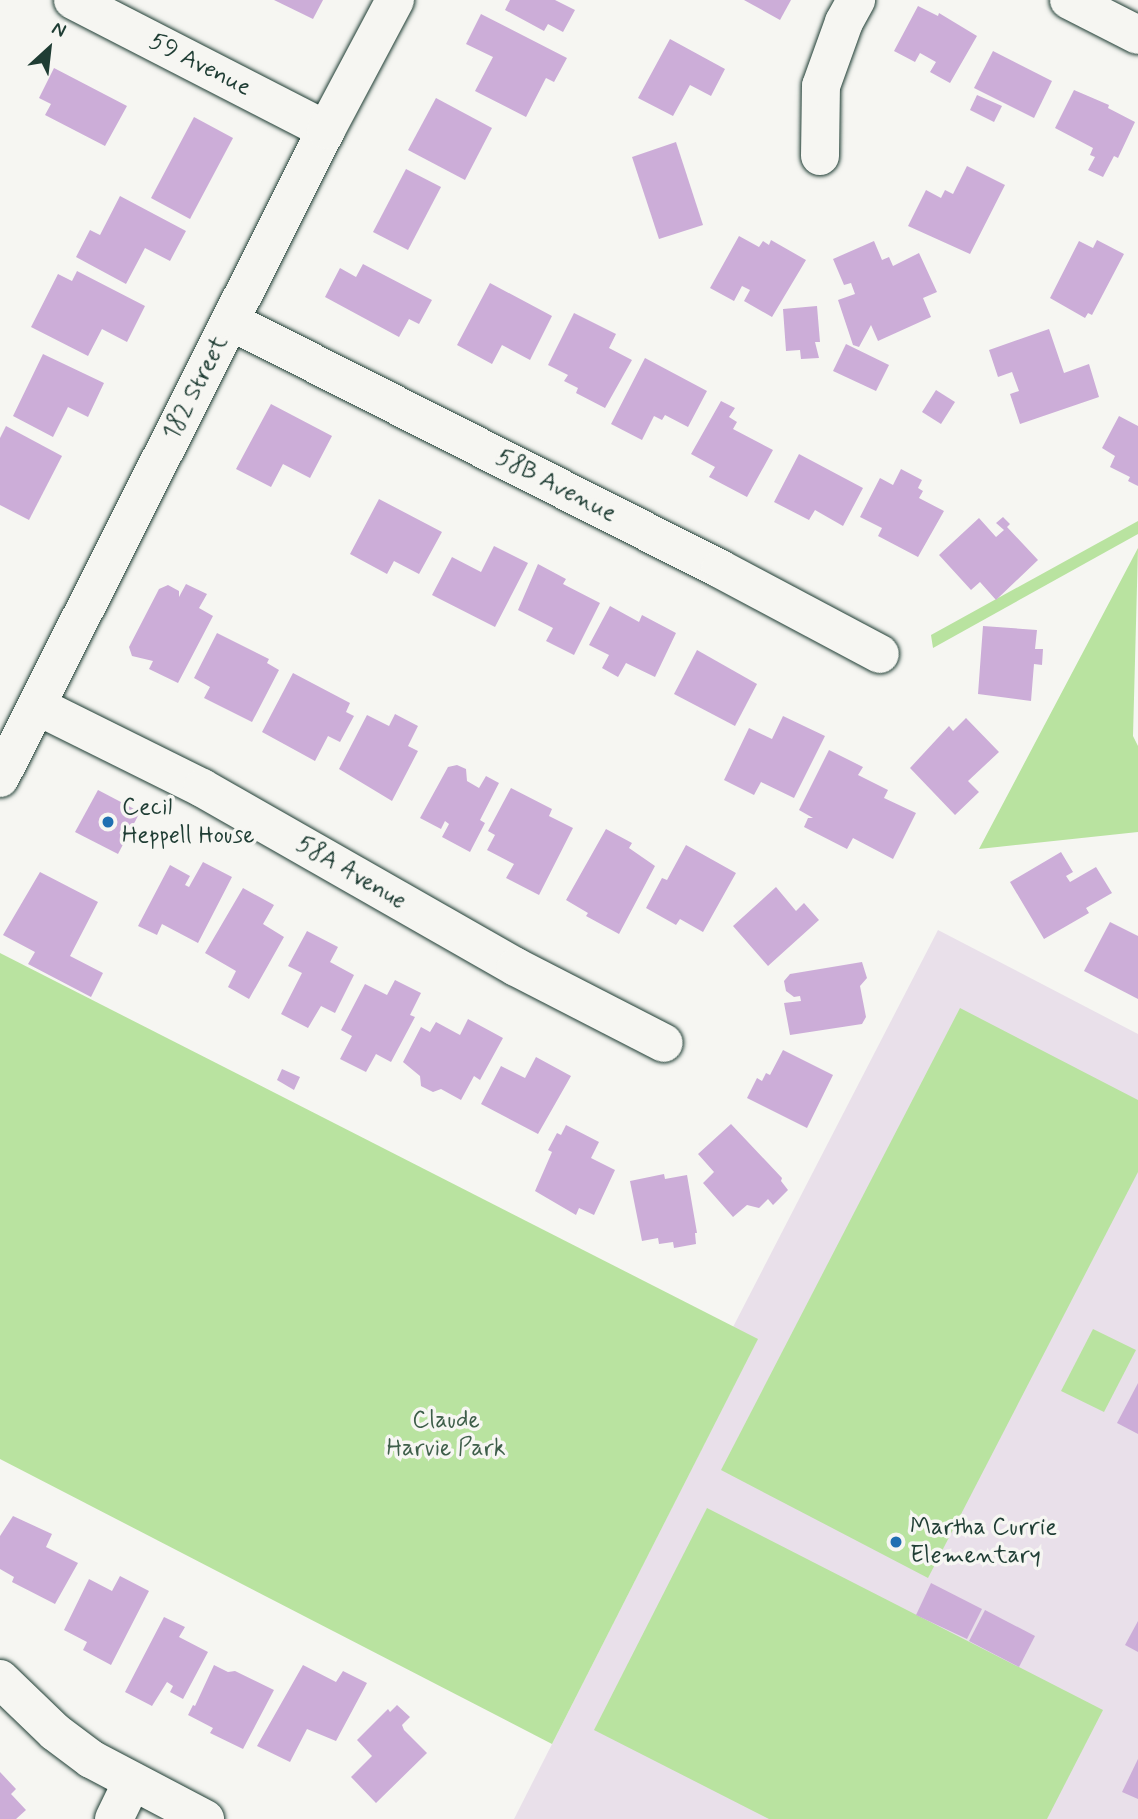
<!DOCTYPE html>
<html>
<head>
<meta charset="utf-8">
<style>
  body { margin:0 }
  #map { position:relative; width:1138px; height:1819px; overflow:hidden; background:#f6f6f2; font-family:Mynerve,sans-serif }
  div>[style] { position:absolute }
  .built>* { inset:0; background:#e9e0ea }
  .green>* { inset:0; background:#b9e3a0 }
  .building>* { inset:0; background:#ccadd8 }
  .roads { filter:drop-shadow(0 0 2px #1f3d34) drop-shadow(0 0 2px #1f3d34) }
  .minor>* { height:38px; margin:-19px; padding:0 19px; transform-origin:19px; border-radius:19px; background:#f6f6f2 }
  .dots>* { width:19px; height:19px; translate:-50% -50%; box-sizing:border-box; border:4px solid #f6f6f2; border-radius:50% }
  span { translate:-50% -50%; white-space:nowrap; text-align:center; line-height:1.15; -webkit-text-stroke:7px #f6f6f2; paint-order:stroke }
  .street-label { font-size:24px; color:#1f3d34 }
  .poi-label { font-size:24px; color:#1f3d34 }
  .left { translate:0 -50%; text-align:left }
  .park-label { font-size:24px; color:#3e5e4a }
  .north { position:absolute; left:14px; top:14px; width:70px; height:70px; -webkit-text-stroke:5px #f6f6f2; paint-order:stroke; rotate:27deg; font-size:19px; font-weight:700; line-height:28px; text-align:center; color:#1f3d34 }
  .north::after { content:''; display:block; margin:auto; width:24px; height:32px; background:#1f3d34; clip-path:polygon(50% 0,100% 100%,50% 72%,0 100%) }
</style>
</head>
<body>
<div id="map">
  <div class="built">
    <div style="clip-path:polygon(938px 930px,1138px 1034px,1138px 1819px,514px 1819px,757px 1340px,733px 1327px)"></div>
  </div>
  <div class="green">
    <div style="clip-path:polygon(1138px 521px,1138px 534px,933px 648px,931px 635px)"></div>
    <div style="clip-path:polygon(1138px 548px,1133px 736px,1138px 746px,1138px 832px,979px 849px)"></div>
    <div style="clip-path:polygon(0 953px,758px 1339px,552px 1744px,0 1459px)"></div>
    <div style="clip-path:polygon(960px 1008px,1138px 1100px,1138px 1172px,928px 1578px,721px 1470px)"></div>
    <div style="clip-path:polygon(1093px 1329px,1136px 1350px,1104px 1412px,1061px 1391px)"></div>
    <div style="clip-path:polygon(707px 1508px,1103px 1710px,1047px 1819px,769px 1819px,594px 1730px)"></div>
  </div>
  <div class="building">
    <div style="clip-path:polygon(274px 0,323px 0,313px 19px)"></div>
    <div style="clip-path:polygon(510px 0,555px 0,575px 10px,563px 32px,548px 24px,544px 31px,505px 10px)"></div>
    <div style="clip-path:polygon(744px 0,791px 0,780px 20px)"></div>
    <div style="clip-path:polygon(918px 6px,938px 16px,939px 13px,977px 36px,950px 83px,930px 72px,936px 62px,920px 53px,915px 62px,894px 51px)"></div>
    <div style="clip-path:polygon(481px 14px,567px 58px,554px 82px,546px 78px,526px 117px,475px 91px,493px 57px,466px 44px)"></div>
    <div style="clip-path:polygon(670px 39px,725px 69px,711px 96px,690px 85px,673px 116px,638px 98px)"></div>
    <div style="clip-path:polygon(993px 51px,1052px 81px,1034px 118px,974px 88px)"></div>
    <div style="clip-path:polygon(54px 68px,127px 106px,105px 146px,45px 115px,51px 104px,39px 98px)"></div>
    <div style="clip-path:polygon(1074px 90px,1109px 105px,1108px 108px,1135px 122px,1118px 158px,1114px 156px,1103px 177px,1088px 170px,1095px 157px,1090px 155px,1093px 148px,1055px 128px)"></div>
    <div style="clip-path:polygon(977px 95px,1002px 106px,994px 122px,970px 110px)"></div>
    <div style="clip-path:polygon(436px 98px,492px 128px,465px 180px,408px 150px)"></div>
    <div style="clip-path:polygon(194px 117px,233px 138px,190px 219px,151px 198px)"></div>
    <div style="clip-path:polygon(676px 142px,703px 225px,659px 239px,632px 157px)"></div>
    <div style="clip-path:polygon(967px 166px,1005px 185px,970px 254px,908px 226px,926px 190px,941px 198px,945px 190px,953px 194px)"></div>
    <div style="clip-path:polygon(406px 169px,441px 187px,408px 250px,373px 232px)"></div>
    <div style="clip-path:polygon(120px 196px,186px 231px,170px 261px,145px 248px,126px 284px,76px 257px,90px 230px,100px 235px)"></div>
    <div style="clip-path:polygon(739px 236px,759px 247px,763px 241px,769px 245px,771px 240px,806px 260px,772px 317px,744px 301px,750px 290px,742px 286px,734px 301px,710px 288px)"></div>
    <div style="clip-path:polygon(1097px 240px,1124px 254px,1092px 315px,1088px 313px,1085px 318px,1050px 298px,1079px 241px,1093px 248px)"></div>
    <div style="clip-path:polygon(874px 241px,882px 260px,889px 257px,893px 266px,919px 253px,937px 292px,923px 298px,931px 317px,878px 341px,871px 325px,859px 347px,853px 345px,838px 300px,855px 294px,851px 283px,844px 285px,833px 259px)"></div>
    <div style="clip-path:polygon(363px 264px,432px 300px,419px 324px,409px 319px,399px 337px,325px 297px,340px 268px,356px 277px)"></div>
    <div style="clip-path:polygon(77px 271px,145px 306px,127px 342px,102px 329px,88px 356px,31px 327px,58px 274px,72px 281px)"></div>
    <div style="clip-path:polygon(490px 283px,552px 316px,530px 360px,502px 345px,492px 364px,457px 345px)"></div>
    <div style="clip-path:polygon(817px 306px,820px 342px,815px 342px,819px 358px,801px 359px,800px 350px,786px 351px,783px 309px)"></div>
    <div style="clip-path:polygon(574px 313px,616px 334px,609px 348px,632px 360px,605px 408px,576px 393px,578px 388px,564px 381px,568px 375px,548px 365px)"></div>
    <div style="clip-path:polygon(1049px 329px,1064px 373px,1089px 364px,1099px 397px,1020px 424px,1010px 394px,1019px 391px,1012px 372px,998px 377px,989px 350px)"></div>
    <div style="clip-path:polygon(846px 344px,889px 365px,876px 391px,833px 371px)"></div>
    <div style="clip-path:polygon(43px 354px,104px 383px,88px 417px,68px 407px,53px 437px,13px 416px)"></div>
    <div style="clip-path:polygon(645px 358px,707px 391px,688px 427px,665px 415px,662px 420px,654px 416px,642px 440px,611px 424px)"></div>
    <div style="clip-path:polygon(936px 390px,955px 402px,941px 424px,922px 412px)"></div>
    <div style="clip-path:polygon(721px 401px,735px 408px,729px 417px,737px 422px,733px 429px,773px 450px,747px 497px,709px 477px,715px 467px,691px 454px)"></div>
    <div style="clip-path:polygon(271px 404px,332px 436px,310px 478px,283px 464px,271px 487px,236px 469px)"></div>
    <div style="clip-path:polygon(1119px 416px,1138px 426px,1138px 486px,1128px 481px,1130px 477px,1110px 467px,1115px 456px,1102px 448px)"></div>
    <div style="clip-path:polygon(6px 426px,62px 456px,29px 520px,0 505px,0 438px)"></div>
    <div style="clip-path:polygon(799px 454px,863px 488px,843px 526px,815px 510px,809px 520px,774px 502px)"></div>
    <div style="clip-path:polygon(901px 469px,922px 480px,918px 488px,923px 491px,919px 498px,944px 511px,918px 557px,878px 536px,882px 528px,860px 517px,880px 478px,893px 485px)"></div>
    <div style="clip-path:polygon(379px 499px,442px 532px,419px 574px,394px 561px,387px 574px,350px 554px)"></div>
    <div style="clip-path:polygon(1003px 517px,1010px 524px,1007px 527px,1038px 560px,996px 600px,980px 582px,971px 590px,939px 555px,979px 518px,996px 537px,1004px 530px,996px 523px)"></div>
    <div style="clip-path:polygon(494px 546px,528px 563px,495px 627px,432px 595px,452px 557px,481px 572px)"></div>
    <div style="clip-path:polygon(538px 564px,566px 579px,563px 584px,600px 603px,574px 655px,546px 641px,553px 628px,518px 610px)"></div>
    <div style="clip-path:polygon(186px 584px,207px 594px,199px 608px,213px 616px,178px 683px,149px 669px,153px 661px,132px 656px,129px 647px,159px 589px,168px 585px,179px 591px,179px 597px)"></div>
    <div style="clip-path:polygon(610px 606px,639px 622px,642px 615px,676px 633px,655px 677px,626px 663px,618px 677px,602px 668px,609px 655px,589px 645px)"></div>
    <div style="clip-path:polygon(983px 626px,1037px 630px,1035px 649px,1043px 649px,1042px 665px,1034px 664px,1031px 701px,978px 694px)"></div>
    <div style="clip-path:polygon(217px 633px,269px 659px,267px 663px,279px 670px,252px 722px,204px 698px,210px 687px,194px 678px)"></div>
    <div style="clip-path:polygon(697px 650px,757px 684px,735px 726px,674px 694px)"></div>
    <div style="clip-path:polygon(293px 673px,350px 703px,346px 712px,354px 716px,340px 742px,328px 736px,315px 761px,262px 732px)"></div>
    <div style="clip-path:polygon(395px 714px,418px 726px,408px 746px,418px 751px,392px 801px,339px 769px,367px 715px,389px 726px)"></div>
    <div style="clip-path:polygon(783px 716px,825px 736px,794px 798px,761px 782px,754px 795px,724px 780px,749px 728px,772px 739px)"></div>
    <div style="clip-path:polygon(966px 718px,999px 752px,968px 781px,979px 792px,955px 815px,910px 768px,949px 726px,953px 731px)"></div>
    <div style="clip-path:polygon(829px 750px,863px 767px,858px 775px,888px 790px,884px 798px,916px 813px,893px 859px,853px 838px,847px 849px,804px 827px,808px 818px,813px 818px,799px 810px)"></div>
    <div style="clip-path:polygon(457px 765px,466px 769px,467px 781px,479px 788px,486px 776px,499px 783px,480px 820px,485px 823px,470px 852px,442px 837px,449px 824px,445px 821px,441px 829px,420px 818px,448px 767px)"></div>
    <div style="clip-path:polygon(511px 788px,552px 809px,549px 816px,573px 828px,539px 895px,506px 878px,514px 864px,487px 850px,495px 835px,488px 831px)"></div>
    <div style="clip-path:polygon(98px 790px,140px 812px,118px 854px,75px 832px)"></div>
    <div style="clip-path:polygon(606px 829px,632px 843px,629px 848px,655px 866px,619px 934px,586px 916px,588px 913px,566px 900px)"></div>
    <div style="clip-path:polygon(686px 845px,736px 873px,703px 932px,680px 919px,676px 925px,646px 908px,662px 878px,667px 880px)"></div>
    <div style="clip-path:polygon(1061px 852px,1073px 872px,1066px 876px,1070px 882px,1096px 867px,1112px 893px,1086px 908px,1089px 913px,1044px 939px,1010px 882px)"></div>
    <div style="clip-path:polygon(203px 862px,232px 877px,198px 943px,162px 924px,157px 935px,138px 926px,170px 865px,190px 876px,185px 885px,189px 887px)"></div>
    <div style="clip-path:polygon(40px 872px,98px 902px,70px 956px,103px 973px,91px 997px,28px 964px,35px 952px,3px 935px)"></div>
    <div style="clip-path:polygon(776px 887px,796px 911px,804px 903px,819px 920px,768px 966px,733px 926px)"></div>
    <div style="clip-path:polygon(243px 888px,274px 905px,263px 924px,284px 937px,249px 999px,228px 987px,236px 971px,205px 953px)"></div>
    <div style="clip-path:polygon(1110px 922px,1138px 936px,1138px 999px,1084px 971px)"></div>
    <div style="clip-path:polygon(307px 931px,338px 947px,330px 962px,354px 975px,335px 1013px,321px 1006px,308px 1028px,281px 1014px,302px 973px,288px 966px)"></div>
    <div style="clip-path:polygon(862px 962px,867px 978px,860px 986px,866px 1017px,862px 1024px,790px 1035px,784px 1003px,801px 1001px,800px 996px,794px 997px,786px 991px,784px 981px,790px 974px)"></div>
    <div style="clip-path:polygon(395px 980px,421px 993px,410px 1015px,415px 1017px,391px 1062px,376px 1054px,366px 1072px,340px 1059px,352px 1036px,341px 1030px,365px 984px,387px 995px)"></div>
    <div style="clip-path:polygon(468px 1019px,503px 1038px,480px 1080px,474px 1076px,461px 1100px,441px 1089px,433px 1092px,421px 1086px,420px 1076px,403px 1062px,421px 1027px,430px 1032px,436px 1022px,460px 1035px)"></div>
    <div style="clip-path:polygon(783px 1050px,833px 1075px,807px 1128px,747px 1098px,757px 1078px,762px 1081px,766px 1073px,770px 1075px)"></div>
    <div style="clip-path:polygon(536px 1057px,571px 1076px,538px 1134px,481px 1104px,501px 1066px,525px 1078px)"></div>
    <div style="clip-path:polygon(282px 1069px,300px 1077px,294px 1090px,277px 1080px)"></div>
    <div style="clip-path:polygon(731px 1124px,782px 1178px,781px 1181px,788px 1190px,773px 1205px,768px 1199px,759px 1208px,747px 1205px,733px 1217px,703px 1183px,714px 1172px,698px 1154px)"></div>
    <div style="clip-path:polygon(566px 1125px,599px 1142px,591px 1158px,615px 1170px,594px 1215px,579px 1208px,576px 1215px,535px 1191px,552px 1152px,548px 1150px,557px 1133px,561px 1135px)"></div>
    <div style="clip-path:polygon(664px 1174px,665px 1179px,687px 1175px,697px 1233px,695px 1233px,696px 1244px,674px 1248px,673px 1242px,659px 1244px,658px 1238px,642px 1241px,630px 1181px)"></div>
    <div style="clip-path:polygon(1138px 1383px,1138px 1434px,1117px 1423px)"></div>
    <div style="clip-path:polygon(13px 1516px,52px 1534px,46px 1547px,78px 1563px,55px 1604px,12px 1582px,14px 1577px,0 1569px,0 1536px)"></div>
    <div style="clip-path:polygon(120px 1576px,149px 1591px,111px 1665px,83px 1650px,87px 1642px,64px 1630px,89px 1579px,112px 1591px)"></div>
    <div style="clip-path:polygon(931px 1583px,982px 1609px,967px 1639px,916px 1615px)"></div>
    <div style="clip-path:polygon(985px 1610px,1035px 1636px,1019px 1667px,969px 1641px)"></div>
    <div style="clip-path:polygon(164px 1617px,185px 1627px,179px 1637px,208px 1652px,183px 1699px,170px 1692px,173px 1686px,167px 1682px,152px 1706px,125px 1692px)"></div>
    <div style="clip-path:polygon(1138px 1621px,1138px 1652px,1125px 1645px)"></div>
    <div style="clip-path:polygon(214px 1665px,228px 1672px,235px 1671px,274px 1690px,243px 1749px,210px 1733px,213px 1728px,188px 1715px,193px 1705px,195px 1706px)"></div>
    <div style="clip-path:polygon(303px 1665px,336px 1682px,343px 1671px,367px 1683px,336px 1741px,307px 1729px,290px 1762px,257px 1746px)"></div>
    <div style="clip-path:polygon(397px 1705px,410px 1717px,402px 1725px,404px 1730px,427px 1753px,376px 1803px,351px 1777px,372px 1756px,357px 1740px,388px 1709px,390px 1712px)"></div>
    <div style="clip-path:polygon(1138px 1759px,1138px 1799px,1122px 1792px)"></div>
    <div style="clip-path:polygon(0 1772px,16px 1789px,11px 1794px,26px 1810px,16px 1819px,0 1819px)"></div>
  </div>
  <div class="roads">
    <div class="minor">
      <div style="left:73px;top:0;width:284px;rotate:27.2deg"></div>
      <div style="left:1069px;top:0;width:77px;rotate:26.9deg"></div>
      <div style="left:820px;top:156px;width:70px;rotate:-89.2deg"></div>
      <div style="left:821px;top:86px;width:68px;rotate:-70.2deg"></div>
      <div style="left:844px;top:22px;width:25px;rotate:-61deg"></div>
      <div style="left:230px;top:321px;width:549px;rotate:26.84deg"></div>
      <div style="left:720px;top:569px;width:181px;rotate:28deg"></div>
      <div style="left:37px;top:706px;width:184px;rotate:26.4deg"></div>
      <div style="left:202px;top:788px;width:361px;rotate:29.7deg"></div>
      <div style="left:516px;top:967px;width:166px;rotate:27.2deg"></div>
      <div style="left:0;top:778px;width:725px;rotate:-63.29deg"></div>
      <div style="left:326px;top:130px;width:147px;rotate:-62deg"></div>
      <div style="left:0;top:1679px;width:76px;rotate:43.9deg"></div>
      <div style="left:55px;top:1732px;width:45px;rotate:36.9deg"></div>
      <div style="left:91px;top:1759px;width:129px;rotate:27.8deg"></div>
      <div style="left:114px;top:1819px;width:41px;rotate:-64.1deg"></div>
    </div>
  </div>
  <div class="dots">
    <div style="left:108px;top:822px;background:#1f6fb2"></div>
    <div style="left:896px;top:1542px;background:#1f6fb2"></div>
  </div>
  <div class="street-label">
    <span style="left:200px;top:65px;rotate:27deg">59 Avenue</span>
    <span style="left:196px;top:388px;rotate:-63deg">182 Street</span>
    <span style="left:556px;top:486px;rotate:27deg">58B Avenue</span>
    <span style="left:351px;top:873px;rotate:30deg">58A Avenue</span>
  </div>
  <div class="poi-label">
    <span class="left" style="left:122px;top:822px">Cecil<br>Heppell House</span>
    <span class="left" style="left:910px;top:1542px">Martha Currie<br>Elementary</span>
  </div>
  <div class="park-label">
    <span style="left:446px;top:1435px">Claude<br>Harvie Park</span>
  </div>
  <div class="north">N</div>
</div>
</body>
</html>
